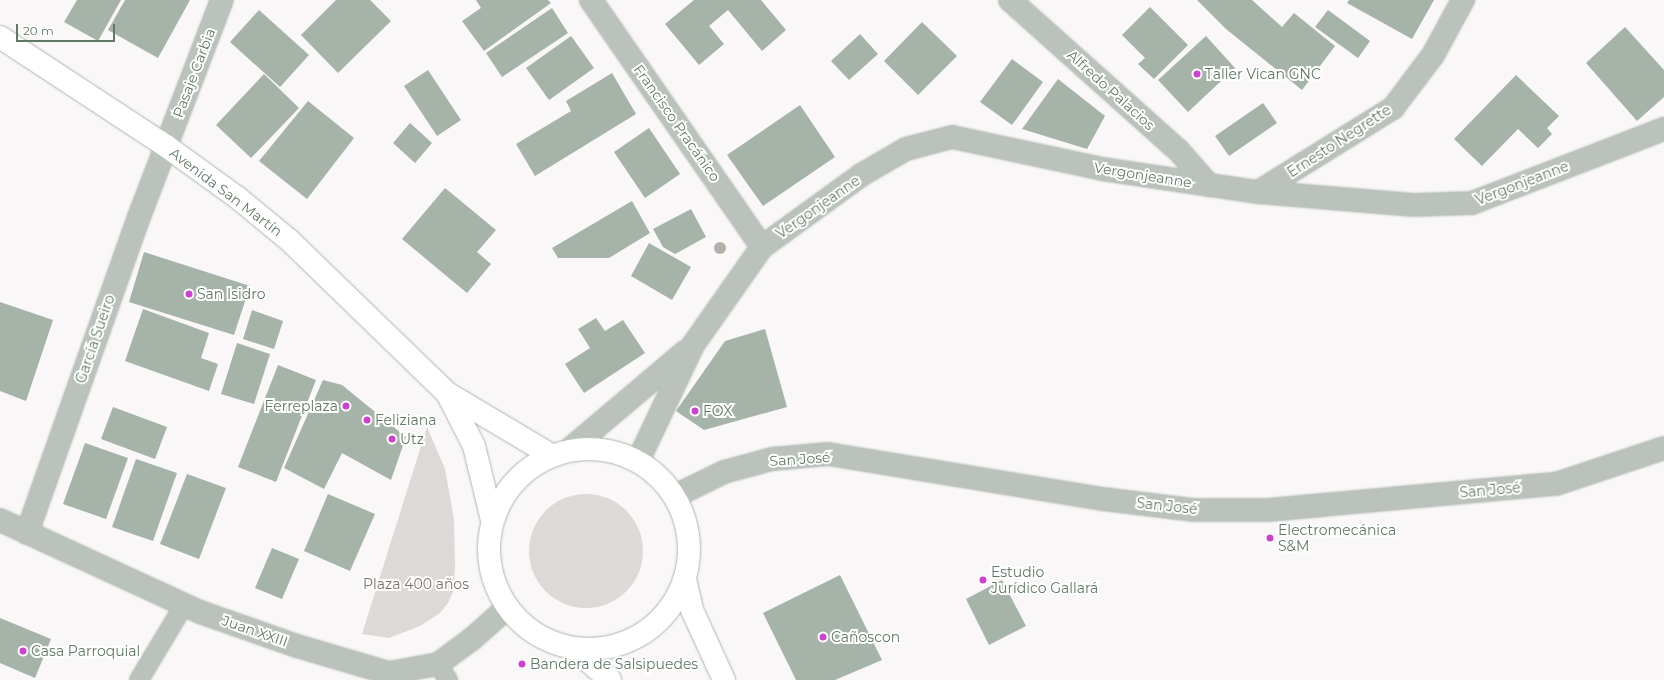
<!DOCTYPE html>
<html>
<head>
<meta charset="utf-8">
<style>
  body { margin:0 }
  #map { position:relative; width:1664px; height:680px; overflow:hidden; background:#f9f7f7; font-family:Montserrat,sans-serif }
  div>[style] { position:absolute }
  .green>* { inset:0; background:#ddd9d6 }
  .round { border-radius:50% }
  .building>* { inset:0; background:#a6b3a8 }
  .roads { filter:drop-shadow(0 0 1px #aeb7b0) drop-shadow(0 0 1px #aeb7b0) }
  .lane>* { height:18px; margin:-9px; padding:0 9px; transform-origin:9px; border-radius:9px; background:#bac2bb }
  .street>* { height:22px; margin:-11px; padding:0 11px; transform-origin:11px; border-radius:11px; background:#bac2bb }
  .primary>* { height:22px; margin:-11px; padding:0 11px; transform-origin:11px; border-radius:11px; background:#fff }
  .primary>.ring { margin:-11px; padding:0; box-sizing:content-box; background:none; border:22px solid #fff; border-radius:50% }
  .trees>* { width:12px; height:12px; margin:-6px; border-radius:50%; background:#b4afa9 }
  .dots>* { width:11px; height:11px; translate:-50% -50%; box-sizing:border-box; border:2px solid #fff; border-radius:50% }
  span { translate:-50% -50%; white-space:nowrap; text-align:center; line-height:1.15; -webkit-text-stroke:4px #fff; paint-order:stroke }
  .street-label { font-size:14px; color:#627866 }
  .poi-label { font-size:14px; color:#627866 }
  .left { translate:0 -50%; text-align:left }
  .right { translate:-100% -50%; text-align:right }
  .park-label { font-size:14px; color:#7c746a }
  .scale { position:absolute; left:16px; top:24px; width:99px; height:18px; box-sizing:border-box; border:2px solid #627866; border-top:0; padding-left:5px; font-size:12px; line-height:14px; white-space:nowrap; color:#627866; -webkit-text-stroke:3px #fff; paint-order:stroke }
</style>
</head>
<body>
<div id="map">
  <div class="green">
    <div style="clip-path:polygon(427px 427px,445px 469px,454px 519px,455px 567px,453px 592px,448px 603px,440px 613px,420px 626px,389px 638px,362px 634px)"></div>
    <div class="round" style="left:529px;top:494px;width:114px;height:114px"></div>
  </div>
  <div class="building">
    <div style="clip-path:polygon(77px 0,121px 0,98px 41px,64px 22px)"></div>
    <div style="clip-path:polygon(125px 0,190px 0,158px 58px,108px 30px)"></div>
    <div style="clip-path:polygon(336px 0,370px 0,391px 21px,338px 73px,301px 35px)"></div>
    <div style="clip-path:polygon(476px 0,548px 0,551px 3px,484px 51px,462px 21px,481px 8px)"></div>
    <div style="clip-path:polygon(694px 0,761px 0,786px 30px,762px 51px,728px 10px,709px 26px,724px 44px,699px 65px,665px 24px)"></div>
    <div style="clip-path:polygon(1197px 0,1252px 0,1282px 27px,1294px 13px,1335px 46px,1302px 90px,1226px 29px)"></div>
    <div style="clip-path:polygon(1349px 0,1434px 0,1412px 39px,1347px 3px)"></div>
    <div style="clip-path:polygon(1150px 7px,1188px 45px,1154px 79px,1138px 64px,1145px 58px,1122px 35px)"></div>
    <div style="clip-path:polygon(552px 8px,568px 33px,502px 77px,486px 53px)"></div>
    <div style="clip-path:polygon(259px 10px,309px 55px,280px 87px,230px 42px)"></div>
    <div style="clip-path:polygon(1328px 10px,1370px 41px,1358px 58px,1315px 27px)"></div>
    <div style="clip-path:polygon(922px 22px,957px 56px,918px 95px,884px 61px)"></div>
    <div style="clip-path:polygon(1625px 27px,1664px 70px,1664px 97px,1637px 121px,1586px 63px)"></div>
    <div style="clip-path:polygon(860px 34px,878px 54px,849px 80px,831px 61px)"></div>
    <div style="clip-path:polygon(571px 36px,594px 68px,549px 100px,526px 68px)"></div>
    <div style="clip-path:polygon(1206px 36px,1235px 68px,1188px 112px,1158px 80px)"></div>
    <div style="clip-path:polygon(1012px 59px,1043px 82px,1012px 125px,980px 102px)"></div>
    <div style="clip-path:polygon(428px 70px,461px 120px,437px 136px,404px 86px)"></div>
    <div style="clip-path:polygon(612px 73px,636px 114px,535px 176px,516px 144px,571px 111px,566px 101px)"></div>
    <div style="clip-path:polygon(264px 74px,299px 108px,251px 158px,216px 125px)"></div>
    <div style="clip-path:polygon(1516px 75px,1559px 116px,1547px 128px,1552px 134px,1538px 148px,1518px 129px,1482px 166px,1454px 139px)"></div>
    <div style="clip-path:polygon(1058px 79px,1105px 116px,1087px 149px,1022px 129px)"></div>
    <div style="clip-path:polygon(308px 101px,354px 138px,307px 199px,259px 161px)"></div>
    <div style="clip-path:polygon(1263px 103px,1277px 123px,1229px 156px,1215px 136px)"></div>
    <div style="clip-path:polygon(800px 105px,835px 157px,763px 206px,727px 155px)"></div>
    <div style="clip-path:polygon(410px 123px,432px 143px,415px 163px,393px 143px)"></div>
    <div style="clip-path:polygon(649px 128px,680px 174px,645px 198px,614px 152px)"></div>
    <div style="clip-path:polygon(445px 188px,496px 230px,477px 252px,491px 264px,467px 293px,402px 239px)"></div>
    <div style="clip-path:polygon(632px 201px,650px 233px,609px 258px,558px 258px,552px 248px)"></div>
    <div style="clip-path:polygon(691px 209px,706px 237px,675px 254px,663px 247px,653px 229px)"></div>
    <div style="clip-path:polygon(649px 243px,691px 267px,672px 300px,631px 276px)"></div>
    <div style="clip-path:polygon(144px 252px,250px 286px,234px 335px,129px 302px)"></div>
    <div style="clip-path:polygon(0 302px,53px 320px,26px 401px,0 391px)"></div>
    <div style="clip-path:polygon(143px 309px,209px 333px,201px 358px,218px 364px,209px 391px,125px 361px)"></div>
    <div style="clip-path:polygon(252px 310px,283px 321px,274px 349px,243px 339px)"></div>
    <div style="clip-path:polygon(596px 318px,605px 331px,623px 320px,645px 353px,584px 393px,565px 364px,590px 348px,578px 329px)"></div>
    <div style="clip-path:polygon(765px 329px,787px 407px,704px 430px,676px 411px,725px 341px)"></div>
    <div style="clip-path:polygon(237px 343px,270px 354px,254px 404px,221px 394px)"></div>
    <div style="clip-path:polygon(278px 365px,316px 380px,276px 482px,238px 467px)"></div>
    <div style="clip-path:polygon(323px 380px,342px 385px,406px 437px,391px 480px,342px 453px,324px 489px,284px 468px)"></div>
    <div style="clip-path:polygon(113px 407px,167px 427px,155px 459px,101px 439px)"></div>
    <div style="clip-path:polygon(85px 443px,128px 458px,106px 519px,63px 504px)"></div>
    <div style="clip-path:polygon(136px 459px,177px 473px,153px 541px,112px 527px)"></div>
    <div style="clip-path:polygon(187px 474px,226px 488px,199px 559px,160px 544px)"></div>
    <div style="clip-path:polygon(328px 494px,375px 514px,350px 571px,304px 551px)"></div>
    <div style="clip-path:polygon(272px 548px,299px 559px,282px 599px,255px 588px)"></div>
    <div style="clip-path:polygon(840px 575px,882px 660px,835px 680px,796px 680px,763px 613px)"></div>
    <div style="clip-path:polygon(1002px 580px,1026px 626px,989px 645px,966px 599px)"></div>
    <div style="clip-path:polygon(0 618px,51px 639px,35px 678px,0 663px)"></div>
  </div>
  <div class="roads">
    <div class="lane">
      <div style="left:438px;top:664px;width:19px;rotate:58deg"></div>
      <div style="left:139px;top:680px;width:87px;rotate:-59deg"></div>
    </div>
    <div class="street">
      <div style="left:591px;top:0;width:300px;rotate:55.3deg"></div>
      <div style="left:1010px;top:0;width:225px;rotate:41.8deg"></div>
      <div style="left:1178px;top:150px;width:47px;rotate:48.5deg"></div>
      <div style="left:1258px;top:192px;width:159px;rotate:-31.9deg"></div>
      <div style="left:1393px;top:108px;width:66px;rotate:-53deg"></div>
      <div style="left:1433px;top:55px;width:63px;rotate:-61.4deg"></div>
      <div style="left:569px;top:450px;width:153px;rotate:-40.2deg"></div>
      <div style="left:638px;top:461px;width:128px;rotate:-64.6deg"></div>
      <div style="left:693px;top:345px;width:120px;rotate:-54.9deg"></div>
      <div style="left:762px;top:247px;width:122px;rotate:-36deg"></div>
      <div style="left:861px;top:175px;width:52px;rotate:-30deg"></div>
      <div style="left:906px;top:149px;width:48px;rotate:-14.6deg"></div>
      <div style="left:952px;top:137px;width:153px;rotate:12deg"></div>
      <div style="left:1102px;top:169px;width:158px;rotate:8.4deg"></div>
      <div style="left:1258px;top:192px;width:156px;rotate:4.8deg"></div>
      <div style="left:1413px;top:205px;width:59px;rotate:-1.9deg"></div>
      <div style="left:1472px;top:203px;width:206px;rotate:-21.1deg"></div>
      <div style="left:675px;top:496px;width:55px;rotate:-26.1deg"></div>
      <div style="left:724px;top:472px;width:50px;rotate:-15.2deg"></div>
      <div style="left:772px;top:459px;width:56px;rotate:-5.1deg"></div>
      <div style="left:828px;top:454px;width:279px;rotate:9.3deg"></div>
      <div style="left:1103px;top:499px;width:92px;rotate:6.9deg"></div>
      <div style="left:1194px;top:510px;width:74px"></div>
      <div style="left:1268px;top:510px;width:289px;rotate:-5.2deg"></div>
      <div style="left:1556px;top:484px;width:114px;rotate:-18.4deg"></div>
      <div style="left:0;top:520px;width:220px;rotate:24.7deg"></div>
      <div style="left:200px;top:612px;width:103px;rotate:19.3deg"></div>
      <div style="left:297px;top:646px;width:96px;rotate:16.4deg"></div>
      <div style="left:389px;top:673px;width:50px;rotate:-10.4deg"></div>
      <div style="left:438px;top:664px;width:42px;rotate:-36.3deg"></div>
      <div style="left:472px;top:639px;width:47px;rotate:-41.5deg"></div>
      <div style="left:27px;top:533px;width:335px;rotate:-70.5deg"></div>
      <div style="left:139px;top:217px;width:232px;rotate:-69.1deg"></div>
    </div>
    <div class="primary">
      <div style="left:0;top:37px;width:199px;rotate:33.3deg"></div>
      <div style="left:166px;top:146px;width:89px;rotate:35.8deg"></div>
      <div style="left:238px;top:198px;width:66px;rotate:39.5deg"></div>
      <div style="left:289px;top:240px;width:220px;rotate:44.1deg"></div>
      <div style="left:447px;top:393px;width:121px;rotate:30.8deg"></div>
      <div style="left:447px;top:393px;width:59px;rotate:63deg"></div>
      <div style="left:474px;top:446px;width:76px;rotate:76.3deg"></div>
      <div class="ring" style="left:489px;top:449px;width:178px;height:178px"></div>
      <div style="left:685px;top:579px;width:32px;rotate:77deg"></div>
      <div style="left:692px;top:610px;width:77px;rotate:65.4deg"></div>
      <div style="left:575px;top:650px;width:46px;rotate:40.6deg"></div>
    </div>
  </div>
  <div class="trees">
    <div style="left:720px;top:248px"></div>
  </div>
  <div class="dots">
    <div style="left:1197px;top:74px;background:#cd41cf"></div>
    <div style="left:189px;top:294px;background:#cd41cf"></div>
    <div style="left:346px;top:406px;background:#cd41cf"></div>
    <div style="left:695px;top:411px;background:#cd41cf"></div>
    <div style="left:367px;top:420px;background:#cd41cf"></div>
    <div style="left:392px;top:439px;background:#cd41cf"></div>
    <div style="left:1270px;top:538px;background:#cd41cf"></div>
    <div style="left:983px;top:580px;background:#cd41cf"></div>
    <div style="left:823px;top:637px;background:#cd41cf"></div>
    <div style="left:23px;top:651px;background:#cd41cf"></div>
    <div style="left:522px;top:664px;background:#cd41cf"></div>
  </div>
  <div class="street-label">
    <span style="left:194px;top:73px;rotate:-69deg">Pasaje Carbia</span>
    <span style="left:1111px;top:90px;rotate:42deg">Alfredo Palacios</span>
    <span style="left:677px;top:123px;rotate:55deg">Francisco Pracánico</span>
    <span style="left:1339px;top:141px;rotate:-33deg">Ernesto Negrette</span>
    <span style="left:1143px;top:175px;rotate:9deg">Vergonjeanne</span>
    <span style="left:1522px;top:183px;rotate:-21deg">Vergonjeanne</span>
    <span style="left:226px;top:192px;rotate:37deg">Avenida San Martín</span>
    <span style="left:818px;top:207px;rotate:-35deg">Vergonjeanne</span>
    <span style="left:95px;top:339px;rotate:-71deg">García Sueiro</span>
    <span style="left:800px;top:459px;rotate:-4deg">San José</span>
    <span style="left:1490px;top:490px;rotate:-5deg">San José</span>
    <span style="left:1167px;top:506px;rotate:6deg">San José</span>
    <span style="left:255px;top:631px;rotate:19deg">Juan XXIII</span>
  </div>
  <div class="poi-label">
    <span class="left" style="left:1205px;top:74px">Taller Vican GNC</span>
    <span class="left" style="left:197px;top:294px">San Isidro</span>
    <span class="right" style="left:338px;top:406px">Ferreplaza</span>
    <span class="left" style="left:703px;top:411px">FOX</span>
    <span class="left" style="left:375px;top:420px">Feliziana</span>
    <span class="left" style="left:400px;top:439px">Utz</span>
    <span class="left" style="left:1278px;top:538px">Electromecánica<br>S&amp;M</span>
    <span class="left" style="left:991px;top:580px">Estudio<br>Jurídico Gallará</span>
    <span class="left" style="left:831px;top:637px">Cañoscon</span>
    <span class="left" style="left:31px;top:651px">Casa Parroquial</span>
    <span class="left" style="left:530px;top:664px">Bandera de Salsipuedes</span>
  </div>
  <div class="park-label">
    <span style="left:416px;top:584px">Plaza 400 años</span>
  </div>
  <div class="scale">20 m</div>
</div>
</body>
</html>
